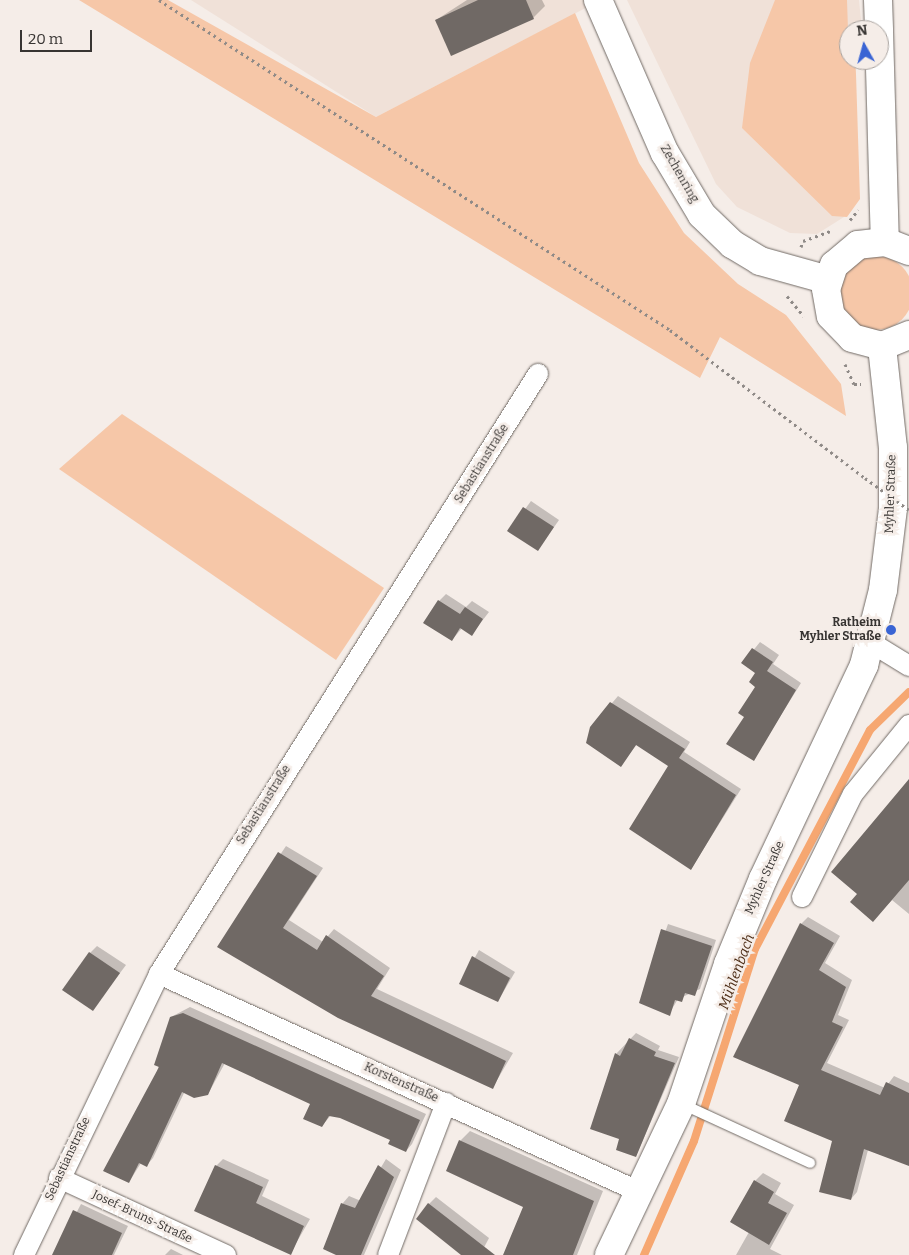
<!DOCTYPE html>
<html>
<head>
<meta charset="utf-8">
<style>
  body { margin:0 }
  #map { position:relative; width:909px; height:1255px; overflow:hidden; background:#f5ede8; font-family:Bitter,serif }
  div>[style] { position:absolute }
  .built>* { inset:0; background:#f0e1d8 }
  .green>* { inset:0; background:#f6c7a8 }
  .round { border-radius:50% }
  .shadow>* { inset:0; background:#0003 }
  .stream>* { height:8px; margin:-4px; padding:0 4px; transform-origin:4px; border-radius:4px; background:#f6a771 }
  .building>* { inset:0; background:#706965 }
  .path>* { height:3px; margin-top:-1.5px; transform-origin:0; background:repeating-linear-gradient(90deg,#8f8a87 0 2.5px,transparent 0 6.5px) }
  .roads { filter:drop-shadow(0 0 1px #716a65) drop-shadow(0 0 1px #716a65) }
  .lane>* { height:10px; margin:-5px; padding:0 5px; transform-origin:5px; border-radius:5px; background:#fff }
  .street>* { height:20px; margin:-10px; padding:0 10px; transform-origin:10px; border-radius:10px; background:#fff }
  .secondary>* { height:28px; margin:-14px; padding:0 14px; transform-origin:14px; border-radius:14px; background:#fff }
  .path-bridge>* { height:3px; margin-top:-1.5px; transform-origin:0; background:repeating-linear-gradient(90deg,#8f8a87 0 2.5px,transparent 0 6.5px) }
  .dots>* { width:14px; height:14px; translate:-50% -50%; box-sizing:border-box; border:2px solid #f5ede8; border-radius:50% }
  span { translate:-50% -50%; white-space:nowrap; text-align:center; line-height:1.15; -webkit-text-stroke:5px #f5ede8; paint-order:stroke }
  .street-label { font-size:12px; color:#373432 }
  .poi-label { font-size:12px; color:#373432; font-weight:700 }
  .right { translate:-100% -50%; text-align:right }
  .water-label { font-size:14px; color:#4b2b14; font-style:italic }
  .north { position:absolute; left:839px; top:20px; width:50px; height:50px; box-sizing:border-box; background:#f5ede8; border:1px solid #a9a39f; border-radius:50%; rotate:353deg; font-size:14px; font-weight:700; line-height:20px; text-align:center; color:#373432 }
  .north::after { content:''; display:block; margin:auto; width:18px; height:22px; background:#3964d4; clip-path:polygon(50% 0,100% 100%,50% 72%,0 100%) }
  .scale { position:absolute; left:20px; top:30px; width:72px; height:22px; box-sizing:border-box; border:2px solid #373432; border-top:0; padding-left:6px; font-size:15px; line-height:18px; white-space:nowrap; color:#373432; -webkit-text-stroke:4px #f5ede8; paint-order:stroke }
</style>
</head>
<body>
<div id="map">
  <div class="built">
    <div style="clip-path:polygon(191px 0,601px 0,376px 117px)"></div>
    <div style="clip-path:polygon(627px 0,859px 0,862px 30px,849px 30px,849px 60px,856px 60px,856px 197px,844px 217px,817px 234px,790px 233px,737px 207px,716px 184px)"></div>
  </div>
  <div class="green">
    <div style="clip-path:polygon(79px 0,168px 0,376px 117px,575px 13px,639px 163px,684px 233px,738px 284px,786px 315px,841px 384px,846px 416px,720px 337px,700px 378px)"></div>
    <div style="clip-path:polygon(775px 0,847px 0,849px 60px,855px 60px,856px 74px,860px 199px,847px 217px,832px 216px,742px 128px,750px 63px)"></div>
    <div class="round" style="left:839px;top:256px;width:74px;height:74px"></div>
    <div style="clip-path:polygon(122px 414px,384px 588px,336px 660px,59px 469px)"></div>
  </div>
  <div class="shadow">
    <div style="clip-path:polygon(467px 0,542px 0,545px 6px,533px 18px,436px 20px)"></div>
    <div style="clip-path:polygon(531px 501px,559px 520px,538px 550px,509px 531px)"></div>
    <div style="clip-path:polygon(446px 594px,466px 607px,472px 601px,489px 612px,472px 634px,462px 628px,452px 640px,439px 601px)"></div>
    <div style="clip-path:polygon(760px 642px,779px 655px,773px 664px,801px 683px,753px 760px,745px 717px,757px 686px,757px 672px,743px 663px)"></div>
    <div style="clip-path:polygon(618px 696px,690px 742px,684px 752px,741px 789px,691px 869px,670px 765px,637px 744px,621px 765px,591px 728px)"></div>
    <div style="clip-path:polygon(909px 781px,909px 914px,892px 900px,873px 920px,859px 894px)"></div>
    <div style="clip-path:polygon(286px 846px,323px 868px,289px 920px,323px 942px,334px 929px,390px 968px,377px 989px,513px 1053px,493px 1087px,219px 946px)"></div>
    <div style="clip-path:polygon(808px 917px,840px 936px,825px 963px,852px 980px,838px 1015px,849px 1020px,827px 1063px,885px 1088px,894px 1076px,909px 1083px,909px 1165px,868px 1150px,857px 1192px,851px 1199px,834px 1140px,801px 1084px,801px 924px)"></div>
    <div style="clip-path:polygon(668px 924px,716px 940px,700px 989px,678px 999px,669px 1014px,641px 1002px)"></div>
    <div style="clip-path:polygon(97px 946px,126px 965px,93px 1009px,90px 953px)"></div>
    <div style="clip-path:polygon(479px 950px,515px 972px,498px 1001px,461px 983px)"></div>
    <div style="clip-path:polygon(190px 1007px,426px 1114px,412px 1144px,406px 1151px,392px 1139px,340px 1117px,331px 1115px,322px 1126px,312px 1103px,225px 1063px,208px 1094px,185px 1091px,153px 1158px,147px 1165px,141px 1163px,129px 1182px,171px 1017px)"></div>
    <div style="clip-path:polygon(636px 1033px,660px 1046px,658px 1050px,679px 1057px,636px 1156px,621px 1138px,616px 1054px)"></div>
    <div style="clip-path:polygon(470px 1131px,603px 1191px,577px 1255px,504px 1255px,525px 1207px,460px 1141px)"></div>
    <div style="clip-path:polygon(223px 1159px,269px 1180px,262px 1196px,310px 1219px,290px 1254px,216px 1166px)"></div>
    <div style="clip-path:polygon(386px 1159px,401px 1170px,364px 1255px,340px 1255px,324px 1249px,343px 1203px,349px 1196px,361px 1201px)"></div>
    <div style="clip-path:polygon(763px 1173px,781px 1183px,775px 1194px,794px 1205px,770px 1249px,782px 1255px,736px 1255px,749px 1232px,755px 1181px)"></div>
    <div style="clip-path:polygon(436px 1197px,489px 1238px,480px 1255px,463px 1255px,429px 1204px)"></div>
    <div style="clip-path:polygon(81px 1204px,128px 1226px,114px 1255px,54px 1255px)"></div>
    <div style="clip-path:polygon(171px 1249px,183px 1255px,165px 1255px)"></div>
  </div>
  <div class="stream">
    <div style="left:644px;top:1255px;width:124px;rotate:-66.3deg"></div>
    <div style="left:694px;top:1141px;width:201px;rotate:-72.4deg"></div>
    <div style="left:755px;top:949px;width:247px;rotate:-62.3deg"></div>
    <div style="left:870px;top:730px;width:54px;rotate:-44.3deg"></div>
  </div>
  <div class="building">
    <div style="clip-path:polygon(478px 0,526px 0,534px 19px,451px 56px,435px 20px)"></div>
    <div style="clip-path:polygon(523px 507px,554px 527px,538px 551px,507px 531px)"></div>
    <div style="clip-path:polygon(438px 600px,460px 614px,465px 607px,483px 619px,472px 636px,460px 628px,452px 641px,423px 623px)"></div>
    <div style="clip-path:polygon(752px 648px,773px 662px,767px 671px,796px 690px,754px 761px,726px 744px,744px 717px,738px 713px,755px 687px,749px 682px,755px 673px,741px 663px)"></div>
    <div style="clip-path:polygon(610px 702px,685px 749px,679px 758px,736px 795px,691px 870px,629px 829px,668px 766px,636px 745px,621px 767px,586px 743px,590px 727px)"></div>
    <div style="clip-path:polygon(909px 779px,909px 880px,873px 922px,850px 902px,857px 894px,831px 872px)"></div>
    <div style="clip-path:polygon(278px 852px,317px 876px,283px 928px,317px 950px,326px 935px,384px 976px,371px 996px,506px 1061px,493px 1089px,338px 1018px,217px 947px)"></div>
    <div style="clip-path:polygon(800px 923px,834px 943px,819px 970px,846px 987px,832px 1022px,843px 1027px,821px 1070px,880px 1095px,886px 1082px,909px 1093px,909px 1166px,864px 1149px,851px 1200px,819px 1192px,832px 1141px,784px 1121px,799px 1085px,733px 1057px)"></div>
    <div style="clip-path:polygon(661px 929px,712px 946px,695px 996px,685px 993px,682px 1002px,675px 1000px,670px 1016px,639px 1003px)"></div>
    <div style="clip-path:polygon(89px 952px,120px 973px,93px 1011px,62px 990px)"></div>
    <div style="clip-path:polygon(472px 956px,510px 978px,498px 1002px,459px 984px)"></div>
    <div style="clip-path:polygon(183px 1013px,420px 1120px,406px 1152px,388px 1144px,390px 1140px,340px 1118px,329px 1116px,322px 1127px,303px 1119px,310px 1104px,222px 1063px,208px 1095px,194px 1098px,182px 1092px,147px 1167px,139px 1163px,129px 1183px,103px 1171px,159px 1067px,154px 1065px,170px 1017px)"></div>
    <div style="clip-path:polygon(629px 1038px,656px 1052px,654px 1056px,675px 1063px,636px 1157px,616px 1150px,619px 1139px,590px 1129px,615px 1053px,620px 1056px)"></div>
    <div style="clip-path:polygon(459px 1140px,594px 1201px,573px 1255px,503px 1255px,523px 1207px,446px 1171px)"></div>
    <div style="clip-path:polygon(215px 1165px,263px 1187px,256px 1203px,304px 1226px,291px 1255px,194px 1211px)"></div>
    <div style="clip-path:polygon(378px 1165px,394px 1177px,361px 1255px,336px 1255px,323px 1249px,341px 1203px,355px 1208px)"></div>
    <div style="clip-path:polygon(754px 1180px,774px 1192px,768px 1203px,787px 1213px,769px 1245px,730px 1222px)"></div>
    <div style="clip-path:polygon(428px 1203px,495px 1255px,461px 1255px,416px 1219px)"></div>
    <div style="clip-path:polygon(73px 1210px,122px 1233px,112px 1255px,52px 1255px)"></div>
  </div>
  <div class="path">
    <div style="left:159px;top:0;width:608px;rotate:32.85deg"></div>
    <div style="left:670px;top:330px;width:245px;rotate:37.2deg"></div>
    <div style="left:850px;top:220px;width:13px;rotate:-51deg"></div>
    <div style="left:801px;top:247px;width:6px;rotate:-72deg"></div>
    <div style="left:803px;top:241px;width:30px;rotate:-20deg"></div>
    <div style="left:787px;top:296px;width:26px;rotate:50deg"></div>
    <div style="left:845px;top:364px;width:22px;rotate:66deg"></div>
    <div style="left:854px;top:384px;width:7px"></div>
  </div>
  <div class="roads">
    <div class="lane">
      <div style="left:682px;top:1104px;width:141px;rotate:24.7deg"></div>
    </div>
    <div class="street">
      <div style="left:870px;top:642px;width:46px;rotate:31.6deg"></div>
      <div style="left:802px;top:897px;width:115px;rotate:-63.7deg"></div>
      <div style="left:853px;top:794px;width:89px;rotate:-50.9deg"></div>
      <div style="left:159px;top:974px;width:530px;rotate:24.39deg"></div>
      <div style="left:59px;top:1178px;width:184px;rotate:24.8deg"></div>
      <div style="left:24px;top:1255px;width:312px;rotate:-64.3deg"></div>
      <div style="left:159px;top:974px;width:710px;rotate:-57.72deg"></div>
      <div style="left:388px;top:1255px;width:163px;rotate:-69.1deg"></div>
    </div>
    <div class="secondary">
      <div style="left:598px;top:0;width:167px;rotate:66.4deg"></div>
      <div style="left:665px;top:153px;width:72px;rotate:59.2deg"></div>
      <div style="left:702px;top:215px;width:42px;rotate:44deg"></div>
      <div style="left:732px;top:244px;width:33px;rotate:31deg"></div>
      <div style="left:760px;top:261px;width:71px;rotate:15.6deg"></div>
      <div style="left:878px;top:0;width:30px;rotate:88deg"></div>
      <div style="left:879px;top:32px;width:210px;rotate:88.4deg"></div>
      <div style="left:909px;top:251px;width:26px;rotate:-159deg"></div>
      <div style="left:885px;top:242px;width:27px;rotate:174deg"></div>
      <div style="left:858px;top:245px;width:31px;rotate:140deg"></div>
      <div style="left:834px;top:265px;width:25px;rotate:108deg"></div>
      <div style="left:826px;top:289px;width:27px;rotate:80deg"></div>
      <div style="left:831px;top:316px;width:30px;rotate:46deg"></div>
      <div style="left:852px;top:338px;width:31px;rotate:15deg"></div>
      <div style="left:882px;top:346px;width:29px;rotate:-22deg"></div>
      <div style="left:609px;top:1255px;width:167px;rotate:-64.5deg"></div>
      <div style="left:681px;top:1104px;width:148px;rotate:-71.4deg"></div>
      <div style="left:728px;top:964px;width:92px;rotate:-67.6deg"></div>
      <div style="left:763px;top:879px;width:237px;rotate:-64.7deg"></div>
      <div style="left:864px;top:665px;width:77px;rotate:-75.8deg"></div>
      <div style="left:883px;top:590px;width:83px;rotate:-83deg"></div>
      <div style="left:893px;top:508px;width:60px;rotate:-90deg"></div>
      <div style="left:893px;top:448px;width:103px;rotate:-96.2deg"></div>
    </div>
  </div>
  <div class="path-bridge">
    <div style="left:865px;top:478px;width:54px;rotate:36deg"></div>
  </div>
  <div class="dots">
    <div style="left:891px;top:630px;background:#3964d4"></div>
  </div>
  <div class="street-label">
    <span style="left:679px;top:174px;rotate:60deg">Zechenring</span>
    <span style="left:482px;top:464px;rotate:-58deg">Sebastianstraße</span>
    <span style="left:891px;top:494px;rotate:-88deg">Myhler Straße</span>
    <span style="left:264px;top:805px;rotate:-58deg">Sebastianstraße</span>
    <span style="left:765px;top:878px;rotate:-66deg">Myhler Straße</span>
    <span style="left:401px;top:1083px;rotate:24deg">Korstenstraße</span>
    <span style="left:68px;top:1159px;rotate:-65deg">Sebastianstraße</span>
    <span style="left:142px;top:1217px;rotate:25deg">Josef-Bruns-Straße</span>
  </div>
  <div class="poi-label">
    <span class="right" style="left:881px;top:630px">Ratheim<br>Myhler Straße</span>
  </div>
  <div class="water-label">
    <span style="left:737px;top:972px;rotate:-70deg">Mühlenbach</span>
  </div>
  <div class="north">N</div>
  <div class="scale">20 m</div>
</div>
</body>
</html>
